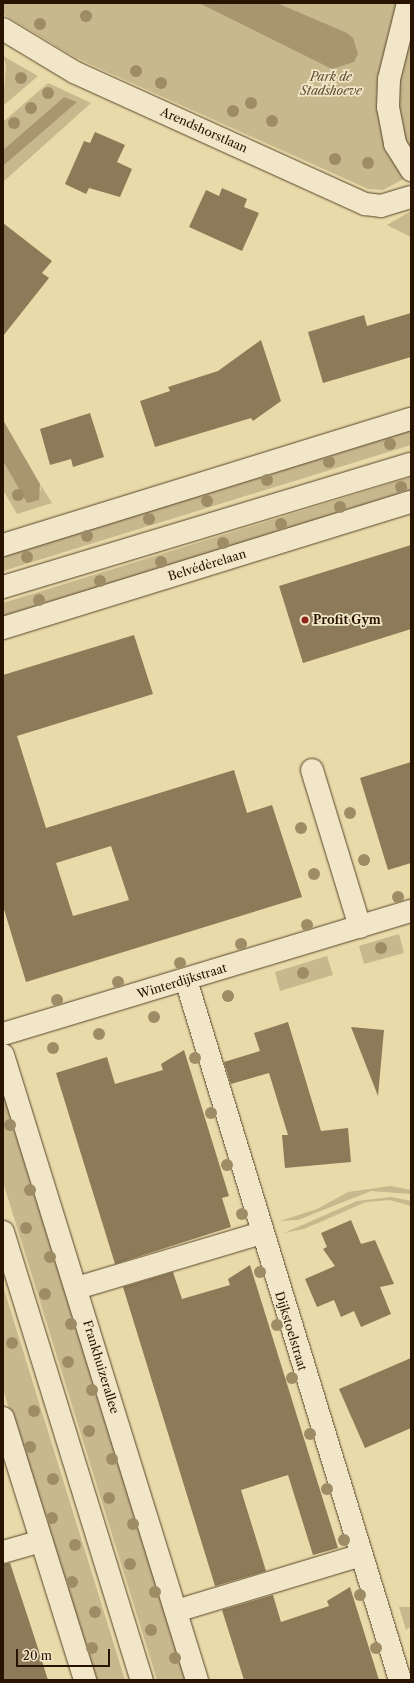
<!DOCTYPE html>
<html>
<head>
<meta charset="utf-8">
<style>
  body { margin:0 }
  #map { position:relative; width:414px; height:1683px; overflow:hidden; background:#e9daaa; font-family:"Libre Caslon Text",serif }
  div>[style] { position:absolute }
  .green>* { inset:0; background:#c8b88d }
  .water>* { inset:0; background:#a79670 }
  .building>* { inset:0; background:#8c7a58 }
  .roads { filter:drop-shadow(0 0 1px #58452a) drop-shadow(0 0 1px #58452a) }
  .street>* { height:22px; margin:-11px; padding:0 11px; transform-origin:11px; border-radius:11px; background:#f1e7c8 }
  .secondary>* { height:22px; margin:-11px; padding:0 11px; transform-origin:11px; border-radius:11px; background:#f1e7c8 }
  .trees>* { width:12px; height:12px; margin:-6px; border-radius:50%; background:#9e8c67 }
  .dots>* { width:11px; height:11px; translate:-50% -50%; box-sizing:border-box; border:2px solid #f1e7c8; border-radius:50% }
  span { translate:-50% -50%; white-space:nowrap; text-align:center; line-height:1.15; -webkit-text-stroke:3.5px #f1e7c8; paint-order:stroke }
  .park-label { font-size:12px; color:#604d31; font-style:italic }
  .street-label { font-size:12px; color:#281300 }
  .poi-label { font-size:12px; color:#281300; font-weight:700 }
  .left { translate:0 -50%; text-align:left }
  .frame { position:absolute; inset:0; border:4px solid #281300; pointer-events:none }
  .scale { position:absolute; left:16px; top:1649px; width:94px; height:18px; box-sizing:border-box; border:2px solid #281300; border-top:0; padding-left:5px; font-size:12px; line-height:14px; white-space:nowrap; color:#281300; -webkit-text-stroke:3px #f1e7c8; paint-order:stroke }
</style>
</head>
<body>
<div id="map">
  <div class="green">
    <div style="clip-path:polygon(3px 3px,411px 3px,411px 175px,383px 190px,368px 189px,76px 58px,3px 14px)"></div>
    <div style="clip-path:polygon(3px 56px,38px 76px,3px 106px,6px 65px)"></div>
    <div style="clip-path:polygon(48px 83px,91px 103px,3px 182px,3px 166px,76px 102px,64px 97px,3px 150px,3px 122px)"></div>
    <div style="clip-path:polygon(411px 211px,411px 237px,387px 225px)"></div>
    <div style="clip-path:polygon(411px 430px,411px 445px,3px 571px,3px 556px)"></div>
    <div style="clip-path:polygon(3px 461px,27px 503px,41px 490px,40px 484px,52px 503px,17px 514px,3px 490px)"></div>
    <div style="clip-path:polygon(411px 477px,411px 493px,3px 619px,3px 603px)"></div>
    <div style="clip-path:polygon(399px 934px,404px 953px,364px 964px,359px 946px)"></div>
    <div style="clip-path:polygon(327px 956px,333px 975px,280px 991px,275px 972px)"></div>
    <div style="clip-path:polygon(3px 1080px,189px 1680px,157px 1680px,3px 1182px)"></div>
    <div style="clip-path:polygon(390px 1186px,411px 1190px,411px 1194px,371px 1191px,298px 1220px,280px 1221px,317px 1209px,348px 1192px)"></div>
    <div style="clip-path:polygon(391px 1197px,411px 1201px,411px 1206px,390px 1200px,366px 1202px,304px 1229px,284px 1233px,357px 1201px)"></div>
    <div style="clip-path:polygon(3px 1286px,125px 1680px,93px 1680px,3px 1389px)"></div>
    <div style="clip-path:polygon(411px 1607px,411px 1626px,406px 1630px,399px 1607px)"></div>
  </div>
  <div class="water">
    <div style="clip-path:polygon(199px 3px,277px 3px,347px 33px,353px 38px,358px 54px,354px 62px,332px 69px)"></div>
    <div style="clip-path:polygon(64px 97px,77px 102px,3px 166px,3px 150px)"></div>
    <div style="clip-path:polygon(3px 420px,40px 484px,39px 500px,27px 503px,3px 461px)"></div>
  </div>
  <div class="building">
    <div style="clip-path:polygon(95px 132px,125px 145px,117px 162px,132px 169px,120px 197px,89px 188px,86px 194px,65px 184px,84px 141px,90px 143px)"></div>
    <div style="clip-path:polygon(222px 188px,247px 199px,244px 207px,259px 213px,242px 251px,189px 227px,206px 190px,219px 196px)"></div>
    <div style="clip-path:polygon(3px 223px,52px 261px,42px 273px,49px 278px,3px 336px)"></div>
    <div style="clip-path:polygon(411px 313px,411px 357px,323px 383px,308px 332px,364px 315px,367px 326px)"></div>
    <div style="clip-path:polygon(261px 340px,281px 401px,253px 421px,251px 418px,155px 447px,140px 401px,170px 391px,168px 387px,218px 371px)"></div>
    <div style="clip-path:polygon(90px 413px,104px 457px,73px 467px,71px 459px,50px 465px,40px 429px)"></div>
    <div style="clip-path:polygon(411px 545px,411px 629px,303px 663px,279px 586px)"></div>
    <div style="clip-path:polygon(evenodd,134px 635px,153px 694px,17px 736px,46px 828px,234px 770px,247px 813px,272px 805px,302px 897px,26px 982px,3px 906px,3px 675px,134px 635px,111px 846px,129px 900px,73px 916px,56px 863px,111px 846px)"></div>
    <div style="clip-path:polygon(411px 762px,411px 863px,388px 870px,360px 778px)"></div>
    <div style="clip-path:polygon(288px 1022px,321px 1131px,348px 1128px,351px 1162px,285px 1168px,282px 1135px,288px 1135px,269px 1073px,231px 1084px,224px 1062px,260px 1051px,254px 1033px)"></div>
    <div style="clip-path:polygon(351px 1027px,384px 1030px,378px 1096px)"></div>
    <div style="clip-path:polygon(184px 1050px,229px 1196px,222px 1198px,231px 1227px,115px 1264px,56px 1073px,107px 1057px,115px 1084px,163px 1070px,161px 1064px)"></div>
    <div style="clip-path:polygon(351px 1220px,361px 1244px,375px 1240px,394px 1284px,380px 1287px,391px 1314px,361px 1327px,354px 1311px,341px 1317px,334px 1300px,317px 1307px,305px 1279px,335px 1266px,323px 1249px,327px 1247px,321px 1233px)"></div>
    <div style="clip-path:polygon(250px 1265px,338px 1548px,313px 1555px,288px 1475px,241px 1490px,266px 1571px,215px 1586px,123px 1287px,173px 1272px,182px 1299px,230px 1285px,228px 1279px)"></div>
    <div style="clip-path:polygon(411px 1358px,411px 1428px,365px 1448px,339px 1389px)"></div>
    <div style="clip-path:polygon(10px 1563px,34px 1636px,48px 1680px,3px 1680px,3px 1564px)"></div>
    <div style="clip-path:polygon(350px 1587px,379px 1680px,244px 1680px,222px 1610px,273px 1595px,281px 1622px,329px 1606px,327px 1601px)"></div>
  </div>
  <div class="roads">
    <div class="street">
      <div style="left:408px;top:3px;width:78px;rotate:104deg"></div>
      <div style="left:389px;top:79px;width:28px;rotate:92deg"></div>
      <div style="left:388px;top:107px;width:38px;rotate:79deg"></div>
      <div style="left:395px;top:144px;width:31px;rotate:58deg"></div>
      <div style="left:3px;top:29px;width:83px;rotate:31.2deg"></div>
      <div style="left:74px;top:72px;width:320px;rotate:24.4deg"></div>
      <div style="left:365px;top:204px;width:16px;rotate:7deg"></div>
      <div style="left:381px;top:206px;width:31px;rotate:-17deg"></div>
      <div style="left:3px;top:545px;width:427px;rotate:-17.2deg"></div>
      <div style="left:3px;top:628px;width:427px;rotate:-17.2deg"></div>
      <div style="left:312px;top:770px;width:164px;rotate:73deg"></div>
      <div style="left:186px;top:980px;width:732px;rotate:73deg"></div>
      <div style="left:3px;top:1034px;width:426px;rotate:-16.8deg"></div>
      <div style="left:3px;top:1055px;width:654px;rotate:72.76deg"></div>
      <div style="left:77px;top:1288px;width:192px;rotate:-16.6deg"></div>
      <div style="left:3px;top:1418px;width:275px;rotate:72.6deg"></div>
      <div style="left:3px;top:1552px;width:40px;rotate:-16deg"></div>
      <div style="left:176px;top:1611px;width:193px;rotate:-16.8deg"></div>
    </div>
    <div class="secondary">
      <div style="left:3px;top:587px;width:426px;rotate:-16.8deg"></div>
      <div style="left:3px;top:1232px;width:469px;rotate:72.8deg"></div>
    </div>
  </div>
  <div class="trees">
    <div style="left:86px;top:16px"></div>
    <div style="left:40px;top:24px"></div>
    <div style="left:136px;top:71px"></div>
    <div style="left:21px;top:78px"></div>
    <div style="left:161px;top:83px"></div>
    <div style="left:48px;top:93px"></div>
    <div style="left:251px;top:103px"></div>
    <div style="left:31px;top:108px"></div>
    <div style="left:233px;top:111px"></div>
    <div style="left:272px;top:121px"></div>
    <div style="left:14px;top:123px"></div>
    <div style="left:335px;top:159px"></div>
    <div style="left:368px;top:163px"></div>
    <div style="left:390px;top:444px"></div>
    <div style="left:329px;top:462px"></div>
    <div style="left:267px;top:480px"></div>
    <div style="left:401px;top:487px"></div>
    <div style="left:18px;top:495px"></div>
    <div style="left:207px;top:501px"></div>
    <div style="left:340px;top:507px"></div>
    <div style="left:149px;top:519px"></div>
    <div style="left:281px;top:524px"></div>
    <div style="left:87px;top:536px"></div>
    <div style="left:223px;top:543px"></div>
    <div style="left:27px;top:557px"></div>
    <div style="left:161px;top:562px"></div>
    <div style="left:100px;top:581px"></div>
    <div style="left:39px;top:600px"></div>
    <div style="left:350px;top:813px"></div>
    <div style="left:301px;top:828px"></div>
    <div style="left:364px;top:860px"></div>
    <div style="left:314px;top:874px"></div>
    <div style="left:398px;top:897px"></div>
    <div style="left:307px;top:925px"></div>
    <div style="left:241px;top:944px"></div>
    <div style="left:381px;top:948px"></div>
    <div style="left:180px;top:963px"></div>
    <div style="left:303px;top:973px"></div>
    <div style="left:118px;top:982px"></div>
    <div style="left:228px;top:996px"></div>
    <div style="left:57px;top:1000px"></div>
    <div style="left:154px;top:1017px"></div>
    <div style="left:99px;top:1034px"></div>
    <div style="left:53px;top:1048px"></div>
    <div style="left:195px;top:1058px"></div>
    <div style="left:211px;top:1113px"></div>
    <div style="left:10px;top:1125px"></div>
    <div style="left:227px;top:1165px"></div>
    <div style="left:30px;top:1190px"></div>
    <div style="left:242px;top:1214px"></div>
    <div style="left:26px;top:1228px"></div>
    <div style="left:50px;top:1257px"></div>
    <div style="left:260px;top:1272px"></div>
    <div style="left:45px;top:1294px"></div>
    <div style="left:71px;top:1324px"></div>
    <div style="left:277px;top:1325px"></div>
    <div style="left:12px;top:1343px"></div>
    <div style="left:68px;top:1362px"></div>
    <div style="left:292px;top:1378px"></div>
    <div style="left:92px;top:1390px"></div>
    <div style="left:34px;top:1411px"></div>
    <div style="left:89px;top:1431px"></div>
    <div style="left:310px;top:1434px"></div>
    <div style="left:30px;top:1447px"></div>
    <div style="left:112px;top:1459px"></div>
    <div style="left:53px;top:1479px"></div>
    <div style="left:327px;top:1489px"></div>
    <div style="left:109px;top:1498px"></div>
    <div style="left:52px;top:1518px"></div>
    <div style="left:133px;top:1524px"></div>
    <div style="left:344px;top:1540px"></div>
    <div style="left:75px;top:1545px"></div>
    <div style="left:130px;top:1564px"></div>
    <div style="left:72px;top:1582px"></div>
    <div style="left:155px;top:1592px"></div>
    <div style="left:360px;top:1595px"></div>
    <div style="left:95px;top:1612px"></div>
    <div style="left:151px;top:1630px"></div>
    <div style="left:92px;top:1648px"></div>
    <div style="left:376px;top:1648px"></div>
    <div style="left:175px;top:1658px"></div>
  </div>
  <div class="dots">
    <div style="left:305px;top:620px;background:#8f2418"></div>
  </div>
  <div class="park-label">
    <span style="left:331px;top:84px">Park de<br>Stadshoeve</span>
  </div>
  <div class="street-label">
    <span style="left:204px;top:130px;rotate:24deg">Arendshorstlaan</span>
    <span style="left:207px;top:565px;rotate:-17deg">Belvédèrelaan</span>
    <span style="left:182px;top:981px;rotate:-17deg">Winterdijkstraat</span>
    <span style="left:291px;top:1331px;rotate:73deg">Dijkstoelstraat</span>
    <span style="left:101px;top:1367px;rotate:73deg">Frankhuizerallee</span>
  </div>
  <div class="poi-label">
    <span class="left" style="left:313px;top:620px">Profit Gym</span>
  </div>
  <div class="frame"></div>
  <div class="scale">20 m</div>
</div>
</body>
</html>
